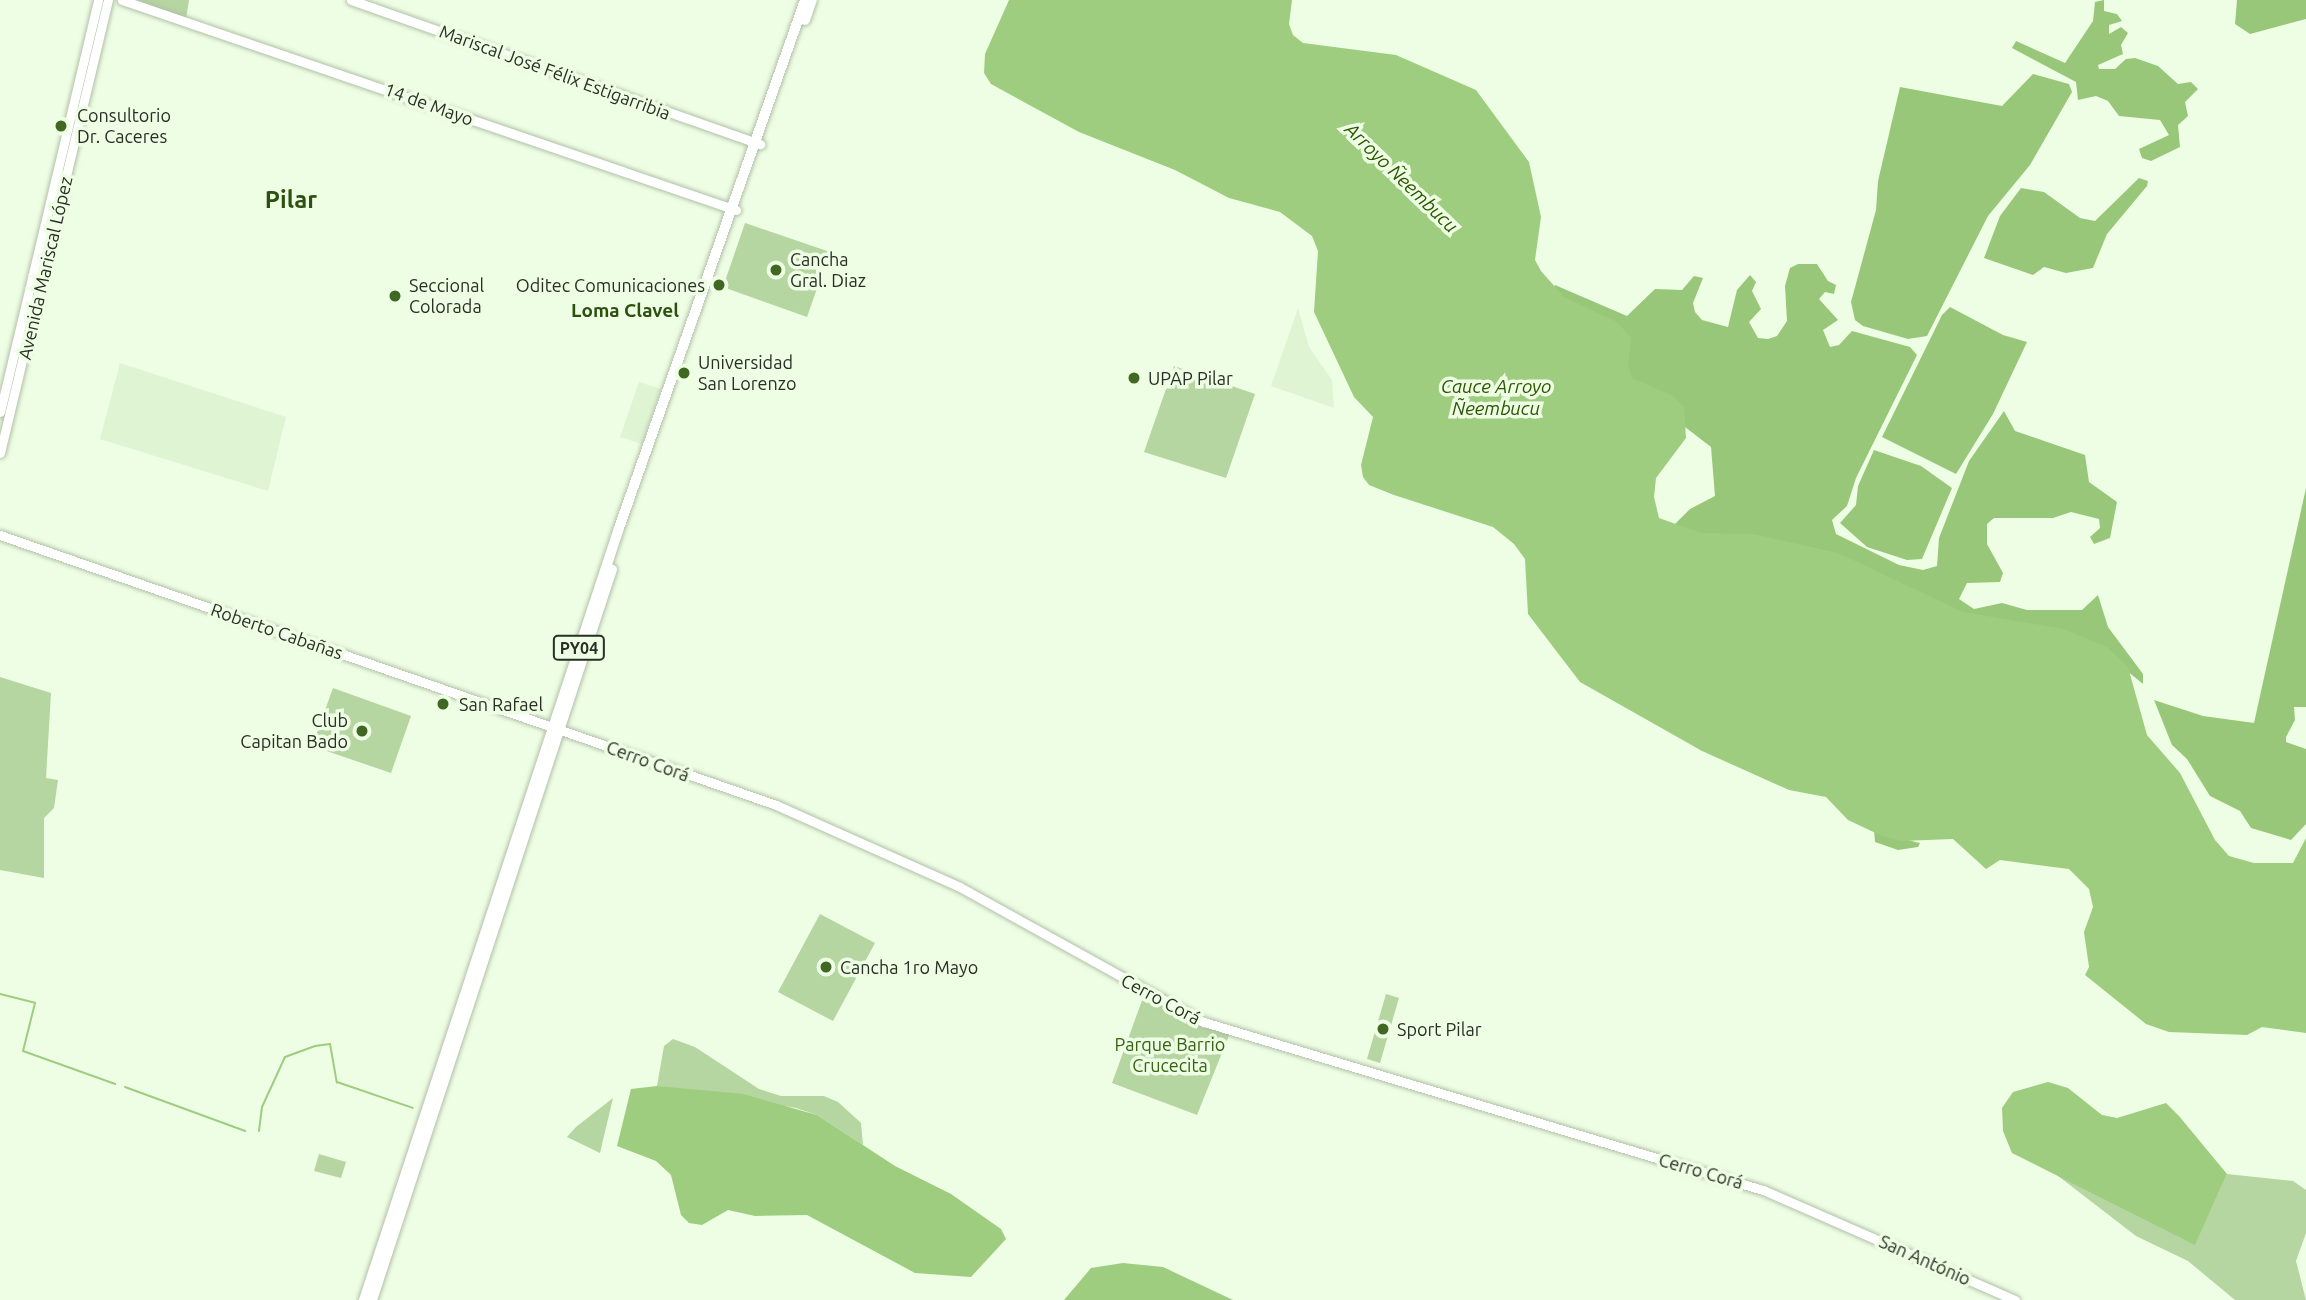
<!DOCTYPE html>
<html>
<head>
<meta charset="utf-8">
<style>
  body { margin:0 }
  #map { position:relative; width:2306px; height:1300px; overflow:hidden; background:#eefee4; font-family:Ubuntu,sans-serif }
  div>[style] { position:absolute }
  .built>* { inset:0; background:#dff4d3 }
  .green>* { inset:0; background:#b5d5a1 }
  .forest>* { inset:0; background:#98c779 }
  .water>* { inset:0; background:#9ecd7f }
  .stream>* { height:2px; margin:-1px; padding:0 1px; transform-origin:1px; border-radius:1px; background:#9ecd7f }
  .roads { filter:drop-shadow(0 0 2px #b1c0a8) drop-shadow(0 0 2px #b1c0a8) }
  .secondary>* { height:9px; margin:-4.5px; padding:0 4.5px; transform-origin:4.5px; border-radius:4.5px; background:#fff }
  .primary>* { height:10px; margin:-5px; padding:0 5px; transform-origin:5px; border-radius:5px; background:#fff }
  .dots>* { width:19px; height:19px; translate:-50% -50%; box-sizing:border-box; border:4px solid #eefee4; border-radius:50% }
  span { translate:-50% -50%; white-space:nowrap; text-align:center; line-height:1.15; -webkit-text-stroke:7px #eefee4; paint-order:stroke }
  .shield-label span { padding:2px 5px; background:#eefee4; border:2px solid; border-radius:5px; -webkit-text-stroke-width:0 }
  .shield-label { font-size:16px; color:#292f25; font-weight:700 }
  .street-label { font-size:18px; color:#292f25 }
  .poi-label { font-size:18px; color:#292f25 }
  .left { translate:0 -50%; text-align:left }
  .right { translate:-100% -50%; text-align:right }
  .park-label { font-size:18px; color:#386112 }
  .water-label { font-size:19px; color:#2d5600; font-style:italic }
  .neighbourhood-label { font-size:19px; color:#2d500e; font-weight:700 }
  .district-label { font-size:24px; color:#2d500e; font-weight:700 }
</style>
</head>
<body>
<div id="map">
  <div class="built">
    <div style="clip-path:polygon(1298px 308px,1309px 347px,1332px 380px,1334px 408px,1271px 386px)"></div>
    <div style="clip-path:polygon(120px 363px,286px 417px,268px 491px,100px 439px)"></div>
    <div style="clip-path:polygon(639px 382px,661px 389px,642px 444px,620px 437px)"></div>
  </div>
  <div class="green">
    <div style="clip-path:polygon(125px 0,189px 0,186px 19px)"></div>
    <div style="clip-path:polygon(745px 223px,830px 252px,807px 317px,723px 287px)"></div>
    <div style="clip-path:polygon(1174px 366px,1255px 394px,1226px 478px,1144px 452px)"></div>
    <div style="clip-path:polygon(0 677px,51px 693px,46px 778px,58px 780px,54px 808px,44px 818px,44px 878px,0 870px)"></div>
    <div style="clip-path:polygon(333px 688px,411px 716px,391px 773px,312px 746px)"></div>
    <div style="clip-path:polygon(820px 914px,875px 943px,833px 1021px,778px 992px)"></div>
    <div style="clip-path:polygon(1386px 994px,1399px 998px,1380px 1063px,1367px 1059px)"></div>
    <div style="clip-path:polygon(1144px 995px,1230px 1033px,1197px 1115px,1112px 1083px)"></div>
    <div style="clip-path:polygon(673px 1039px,695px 1047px,759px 1089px,781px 1096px,824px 1096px,838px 1102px,861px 1123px,863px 1145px,817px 1115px,796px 1108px,657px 1086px,664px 1046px)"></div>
    <div style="clip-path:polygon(613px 1098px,600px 1153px,567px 1137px,576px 1127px)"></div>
    <div style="clip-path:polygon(319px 1154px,346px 1162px,341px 1178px,314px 1171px)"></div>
    <div style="clip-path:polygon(2053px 1172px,2195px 1244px,2227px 1174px,2293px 1181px,2306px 1190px,2306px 1233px,2296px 1261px,2306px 1300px,2235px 1300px,2188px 1261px,2136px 1236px)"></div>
  </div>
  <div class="forest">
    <div style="clip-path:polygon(2104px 0,2104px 11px,2117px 14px,2122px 21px,2109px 25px,2109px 34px,2121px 27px,2128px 33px,2121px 45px,2123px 54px,2098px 65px,2099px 69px,2115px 69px,2126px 59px,2135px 58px,2158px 66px,2178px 84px,2191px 82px,2198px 89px,2185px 102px,2188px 116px,2178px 125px,2180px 147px,2151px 161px,2142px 158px,2139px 149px,2169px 135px,2160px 120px,2119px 116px,2108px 101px,2096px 96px,2078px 100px,2076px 82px,2012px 48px,2016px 41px,2065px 63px,2093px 21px,2095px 2px)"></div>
    <div style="clip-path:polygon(2237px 0,2306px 0,2306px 19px,2250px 34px,2235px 24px)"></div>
    <div style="clip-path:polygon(2033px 74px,2069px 84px,2072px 92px,2030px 165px,1988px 216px,1927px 336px,1908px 339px,1863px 326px,1855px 320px,1851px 302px,1876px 210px,1878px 181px,1900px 87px,2002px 106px)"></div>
    <div style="clip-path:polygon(2139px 178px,2148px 181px,2147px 186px,2107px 234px,2093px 268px,2066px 273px,2044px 267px,2033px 275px,1984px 258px,2000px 216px,2021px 188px,2044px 192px,2080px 218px,2095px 221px)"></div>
    <div style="clip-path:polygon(1798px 264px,1817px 264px,1828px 281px,1836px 285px,1834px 294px,1825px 292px,1819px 299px,1838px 320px,1823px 330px,1830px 347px,1839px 345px,1852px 331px,1910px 347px,1917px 355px,1856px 478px,1847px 506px,1832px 520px,1836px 534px,1899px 565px,1923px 570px,1937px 566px,1939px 538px,1969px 461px,2004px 411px,2015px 431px,2085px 455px,2089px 482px,2117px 502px,2110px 538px,2094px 544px,2090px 537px,2100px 528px,2099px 519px,2071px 512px,2053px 518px,1994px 518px,1987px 524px,1987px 544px,2003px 573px,2000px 582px,1967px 583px,1959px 599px,1974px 609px,2002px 603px,2027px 610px,2082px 610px,2098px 595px,2108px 627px,2143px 674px,2143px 684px,2126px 670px,1670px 529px,1690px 509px,1715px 496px,1711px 447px,1659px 407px,1550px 293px,1555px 285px,1627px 316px,1655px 289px,1682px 290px,1694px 276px,1703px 278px,1693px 303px,1695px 312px,1702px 320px,1728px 327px,1737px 290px,1750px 275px,1756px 282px,1752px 291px,1761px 309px,1749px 322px,1758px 338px,1768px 339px,1777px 336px,1787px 321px,1785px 286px,1790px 268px)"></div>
    <div style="clip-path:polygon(1950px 307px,2003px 335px,2027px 342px,1993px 414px,1956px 474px,1882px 437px,1942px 315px)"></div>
    <div style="clip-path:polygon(1874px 450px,1921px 466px,1952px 488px,1922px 559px,1907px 560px,1867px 547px,1840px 523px,1856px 505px,1858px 486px)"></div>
    <div style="clip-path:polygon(2306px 488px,2306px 707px,2294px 707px,2295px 720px,2286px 737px,2286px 742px,2306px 749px,2306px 824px,2291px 840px,2251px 828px,2240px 811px,2210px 796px,2187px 759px,2172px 745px,2154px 700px,2203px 716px,2254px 723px)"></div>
    <div style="clip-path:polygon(1874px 829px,1915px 842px,1920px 843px,1918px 847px,1898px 850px,1875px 842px)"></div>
  </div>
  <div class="water">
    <div style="clip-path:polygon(1009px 0,1292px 0,1289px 24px,1293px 35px,1303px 43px,1396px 55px,1476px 90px,1529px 162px,1541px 217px,1535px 260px,1541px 271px,1564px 297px,1617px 322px,1631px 338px,1628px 365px,1632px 378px,1673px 396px,1684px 407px,1686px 438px,1656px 478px,1654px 497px,1659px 518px,1701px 533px,1753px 534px,1838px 553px,1963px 612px,2064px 629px,2107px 647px,2128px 667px,2147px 735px,2180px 773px,2215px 840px,2229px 856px,2254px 863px,2293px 863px,2306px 838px,2306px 1033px,2262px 1027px,2247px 1035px,2169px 1032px,2146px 1024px,2085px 975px,2089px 967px,2084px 932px,2093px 907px,2089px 889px,2069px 869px,2000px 860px,1986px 869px,1953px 839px,1901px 841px,1882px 836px,1848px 820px,1826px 797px,1789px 790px,1702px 751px,1580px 682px,1528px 614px,1525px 559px,1514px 544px,1493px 527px,1394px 495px,1369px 485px,1363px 477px,1361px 465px,1373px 417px,1354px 397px,1314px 312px,1318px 251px,1312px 236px,1280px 212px,1229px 198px,1175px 170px,1079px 132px,991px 84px,984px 73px,985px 54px)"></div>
    <div style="clip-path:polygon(2048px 1082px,2068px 1088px,2102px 1115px,2117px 1118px,2166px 1103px,2179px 1116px,2227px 1174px,2195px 1245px,2012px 1153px,2003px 1131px,2002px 1108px,2013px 1092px)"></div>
    <div style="clip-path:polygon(657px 1086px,743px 1094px,817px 1115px,895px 1166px,951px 1194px,1001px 1229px,1006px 1239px,971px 1277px,915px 1273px,807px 1215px,755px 1216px,728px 1210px,702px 1225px,689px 1223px,681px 1215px,671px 1175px,656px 1161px,617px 1146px,631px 1089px)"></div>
    <div style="clip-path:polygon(1123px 1263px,1163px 1267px,1233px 1300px,1064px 1300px,1091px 1268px)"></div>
  </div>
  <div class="stream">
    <div style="left:0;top:994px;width:36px;rotate:14deg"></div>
    <div style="left:35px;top:1003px;width:49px;rotate:104deg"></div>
    <div style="left:23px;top:1051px;width:98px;rotate:19.7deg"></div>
    <div style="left:125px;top:1087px;width:128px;rotate:20.1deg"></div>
    <div style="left:259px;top:1131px;width:24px;rotate:-83deg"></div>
    <div style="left:262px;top:1107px;width:55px;rotate:-65.3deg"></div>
    <div style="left:285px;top:1057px;width:32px;rotate:-20deg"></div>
    <div style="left:315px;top:1046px;width:15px;rotate:-8deg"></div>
    <div style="left:330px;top:1044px;width:39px;rotate:80deg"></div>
    <div style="left:337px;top:1082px;width:80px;rotate:18.9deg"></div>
  </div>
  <div class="roads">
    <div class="secondary">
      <div style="left:122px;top:0;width:649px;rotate:18.88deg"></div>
      <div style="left:351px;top:0;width:434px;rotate:19.4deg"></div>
      <div style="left:0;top:412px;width:423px;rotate:-76.6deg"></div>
      <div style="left:0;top:453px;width:466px;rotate:-76.6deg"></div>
      <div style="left:0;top:535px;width:822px;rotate:19.18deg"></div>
      <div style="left:776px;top:805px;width:201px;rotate:24deg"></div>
      <div style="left:960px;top:887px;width:279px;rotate:29deg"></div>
      <div style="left:1204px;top:1022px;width:584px;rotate:16.73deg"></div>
      <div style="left:1763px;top:1190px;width:275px;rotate:23.6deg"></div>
    </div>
    <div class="primary">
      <div style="left:805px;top:20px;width:21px;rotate:-71deg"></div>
      <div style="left:364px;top:1300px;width:813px;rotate:-71.72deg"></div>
      <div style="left:619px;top:528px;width:560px;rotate:-70.59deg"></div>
      <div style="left:372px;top:1300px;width:769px;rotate:-71.82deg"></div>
    </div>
  </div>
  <div class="dots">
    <div style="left:61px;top:126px;background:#416823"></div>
    <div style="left:776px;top:270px;background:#416823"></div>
    <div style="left:719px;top:285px;background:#416823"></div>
    <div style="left:395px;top:296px;background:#416823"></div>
    <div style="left:684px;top:373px;background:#416823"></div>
    <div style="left:1134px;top:378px;background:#416823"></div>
    <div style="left:443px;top:704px;background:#416823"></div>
    <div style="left:362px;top:731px;background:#416823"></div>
    <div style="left:826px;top:967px;background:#416823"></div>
    <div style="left:1383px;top:1029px;background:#416823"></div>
  </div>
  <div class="shield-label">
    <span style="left:579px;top:648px">PY04</span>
  </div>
  <div class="street-label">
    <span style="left:555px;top:72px;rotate:20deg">Mariscal José Félix Estigarribia</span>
    <span style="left:429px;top:104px;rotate:20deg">14 de Mayo</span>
    <span style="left:45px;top:268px;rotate:-77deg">Avenida Mariscal López</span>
    <span style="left:277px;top:631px;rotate:19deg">Roberto Cabañas</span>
    <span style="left:648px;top:761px;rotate:20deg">Cerro Corá</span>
    <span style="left:1161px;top:999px;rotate:28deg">Cerro Corá</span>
    <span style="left:1701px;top:1171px;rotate:16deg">Cerro Corá</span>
    <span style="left:1925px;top:1260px;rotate:24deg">San António</span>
  </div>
  <div class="poi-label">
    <span class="left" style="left:77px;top:126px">Consultorio<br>Dr. Caceres</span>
    <span class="left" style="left:790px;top:270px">Cancha<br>Gral. Diaz</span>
    <span class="right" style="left:705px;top:285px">Oditec Comunicaciones</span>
    <span class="left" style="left:409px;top:296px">Seccional<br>Colorada</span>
    <span class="left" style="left:698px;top:373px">Universidad<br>San Lorenzo</span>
    <span class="left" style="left:1148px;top:378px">UPAP Pilar</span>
    <span class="left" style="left:459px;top:704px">San Rafael</span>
    <span class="right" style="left:348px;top:731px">Club<br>Capitan Bado</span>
    <span class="left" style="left:840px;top:967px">Cancha 1ro Mayo</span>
    <span class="left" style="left:1397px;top:1029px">Sport Pilar</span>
  </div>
  <div class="park-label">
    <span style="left:1170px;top:1055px">Parque Barrio<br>Crucecita</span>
  </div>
  <div class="water-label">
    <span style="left:1401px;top:178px;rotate:44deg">Arroyo Ñeembucu</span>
    <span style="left:1496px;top:398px">Cauce Arroyo<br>Ñeembucu</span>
  </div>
  <div class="neighbourhood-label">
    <span style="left:625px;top:311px">Loma Clavel</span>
  </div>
  <div class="district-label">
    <span style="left:291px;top:200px">Pilar</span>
  </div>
</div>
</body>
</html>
